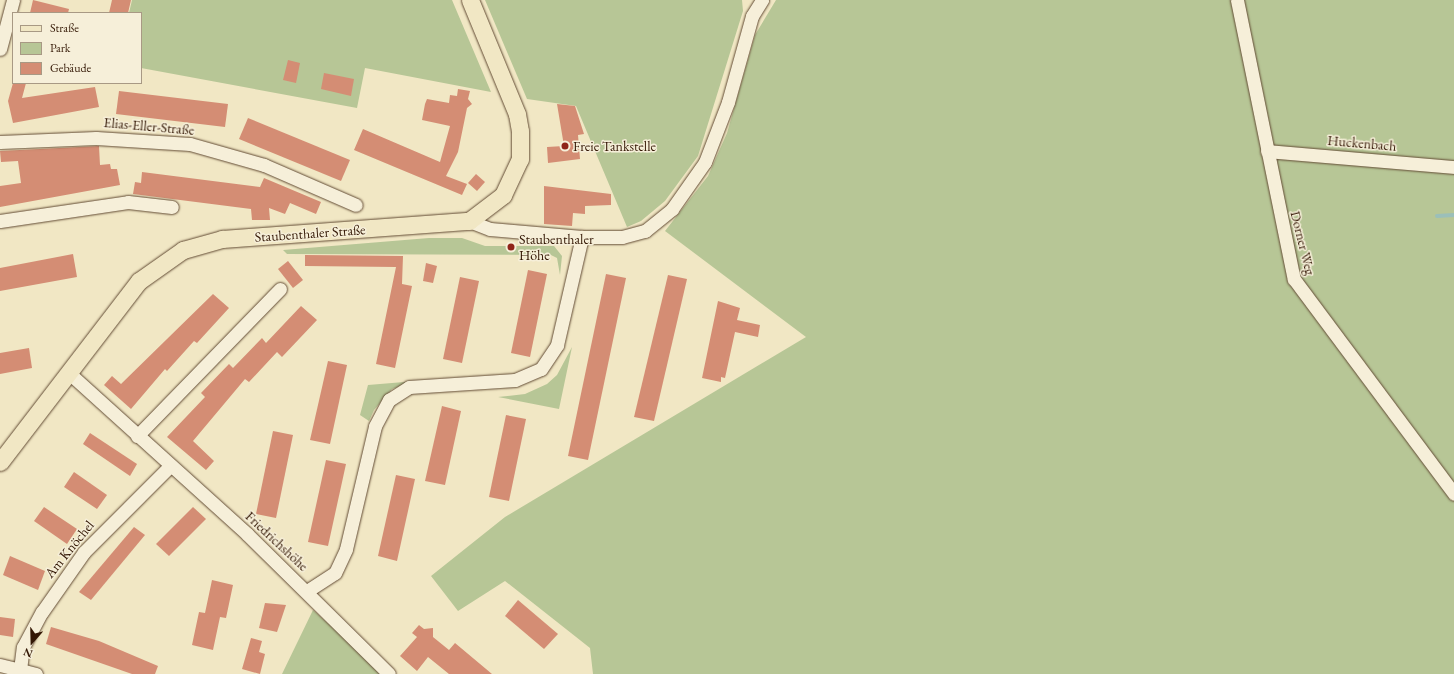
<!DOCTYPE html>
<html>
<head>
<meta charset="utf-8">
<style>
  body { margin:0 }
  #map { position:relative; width:1454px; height:674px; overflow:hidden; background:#f1e7c4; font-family:"EB Garamond",serif }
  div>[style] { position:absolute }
  .green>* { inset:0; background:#b7c696 }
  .stream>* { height:4px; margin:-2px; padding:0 2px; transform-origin:2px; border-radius:2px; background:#9bbfb9 }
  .building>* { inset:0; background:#d48d74 }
  .roads { filter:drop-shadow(0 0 1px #624b34) drop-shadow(0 0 1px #624b34) }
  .minor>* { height:13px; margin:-6.5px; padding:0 6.5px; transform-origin:6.5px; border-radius:6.5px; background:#f6efd9 }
  .major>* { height:17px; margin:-8.5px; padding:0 8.5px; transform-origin:8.5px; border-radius:8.5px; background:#f1e7c4 }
  .dots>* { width:11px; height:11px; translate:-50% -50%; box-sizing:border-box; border:2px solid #f6efd9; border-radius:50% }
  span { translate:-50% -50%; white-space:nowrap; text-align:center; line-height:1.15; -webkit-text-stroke:3px #f6efd9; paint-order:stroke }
  .street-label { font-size:14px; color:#331704 }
  .poi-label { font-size:14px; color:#331704 }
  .left { translate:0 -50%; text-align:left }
  .legend { position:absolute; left:12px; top:12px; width:130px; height:72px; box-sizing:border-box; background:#f6efd9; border:1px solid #a89984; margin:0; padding:5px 7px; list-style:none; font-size:12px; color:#331704 }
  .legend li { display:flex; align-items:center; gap:8px; height:20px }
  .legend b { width:20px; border:1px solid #a89984 }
  .north { position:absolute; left:12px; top:622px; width:40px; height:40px; -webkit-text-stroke:3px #f6efd9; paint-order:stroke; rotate:200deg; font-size:11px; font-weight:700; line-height:16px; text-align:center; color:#331704 }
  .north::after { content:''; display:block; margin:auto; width:14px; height:18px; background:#331704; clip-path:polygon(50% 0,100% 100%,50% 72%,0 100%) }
</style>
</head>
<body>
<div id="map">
  <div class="green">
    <div style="clip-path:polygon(132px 0,452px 0,491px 92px,365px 68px,357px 108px,141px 68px,141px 13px,129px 13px)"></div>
    <div style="clip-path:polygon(485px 0,742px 0,743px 11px,698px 156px,665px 201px,641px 221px,627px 227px,576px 106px,527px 99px)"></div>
    <div style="clip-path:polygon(776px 0,1454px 0,1454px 674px,593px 674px,590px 648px,505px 581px,458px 611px,431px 576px,505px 517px,806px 337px,665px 231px,708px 176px,727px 133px,755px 35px)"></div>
    <div style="clip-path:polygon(429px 238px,462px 238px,485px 246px,554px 246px,562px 256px,560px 275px,557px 258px,551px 255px,287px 254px,283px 250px)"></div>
    <div style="clip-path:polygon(572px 347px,559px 409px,498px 397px,525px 394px,547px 384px,557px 375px)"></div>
    <div style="clip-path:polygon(416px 381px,392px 389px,374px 410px,369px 421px,360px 415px,368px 385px)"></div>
    <div style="clip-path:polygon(313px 610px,348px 641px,386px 674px,282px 674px)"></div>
  </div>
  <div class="stream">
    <div style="left:1437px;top:216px;width:17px;rotate:-3deg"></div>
  </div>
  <div class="building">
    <div style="clip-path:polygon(33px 0,69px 9px,68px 13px,30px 13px)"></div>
    <div style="clip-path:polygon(112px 0,131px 0,128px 13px,109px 13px)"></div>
    <div style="clip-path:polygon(288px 60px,300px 63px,296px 83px,283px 80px)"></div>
    <div style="clip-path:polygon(324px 73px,354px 79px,351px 96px,321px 89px)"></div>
    <div style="clip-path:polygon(13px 83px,26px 83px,22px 98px,95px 87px,99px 107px,13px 123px,8px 101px)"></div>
    <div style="clip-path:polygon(458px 89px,470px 91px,468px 99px,472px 104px,467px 108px,458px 152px,446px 176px,467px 184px,462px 195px,354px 150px,363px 129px,440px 162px,450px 126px,422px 120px,425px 104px,427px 99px,449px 103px,450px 95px,457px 96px)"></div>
    <div style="clip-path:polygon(119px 91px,228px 104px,225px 127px,116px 114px)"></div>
    <div style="clip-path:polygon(557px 104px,575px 106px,584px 134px,578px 135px,580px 159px,548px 163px,547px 147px,564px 146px)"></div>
    <div style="clip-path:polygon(248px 118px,350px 160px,341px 181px,239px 139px)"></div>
    <div style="clip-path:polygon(99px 146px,100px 165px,110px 164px,111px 169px,117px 169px,120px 185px,0 207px,0 186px,21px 183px,18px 161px,1px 162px,0 151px)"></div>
    <div style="clip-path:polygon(142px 172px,260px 187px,264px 178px,321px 202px,316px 214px,290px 203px,285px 214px,269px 208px,270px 220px,252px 220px,251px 209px,133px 194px,135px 182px,141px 183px)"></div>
    <div style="clip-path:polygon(476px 174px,485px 182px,477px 191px,468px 183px)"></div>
    <div style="clip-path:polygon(544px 186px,611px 194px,611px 205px,585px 206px,585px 214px,573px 213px,572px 226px,544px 224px)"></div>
    <div style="clip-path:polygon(73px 254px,77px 277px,0 291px,0 268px)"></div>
    <div style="clip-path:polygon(305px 255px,403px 256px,402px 284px,412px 286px,395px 368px,376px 364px,396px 267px,305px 266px)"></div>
    <div style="clip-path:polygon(288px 261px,303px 280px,293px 288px,278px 269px)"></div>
    <div style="clip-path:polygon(426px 263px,437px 266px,433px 283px,423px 281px)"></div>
    <div style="clip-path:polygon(528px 270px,547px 274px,530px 357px,511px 353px)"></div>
    <div style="clip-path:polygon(606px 274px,626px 278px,588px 460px,568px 456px)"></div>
    <div style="clip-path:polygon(668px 275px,687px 279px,654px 421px,634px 417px)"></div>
    <div style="clip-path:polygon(460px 277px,479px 281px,462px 363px,443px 359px)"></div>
    <div style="clip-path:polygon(213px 294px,229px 308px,197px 343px,194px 341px,167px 371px,165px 369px,131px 409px,104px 385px,112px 376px,121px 384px)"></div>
    <div style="clip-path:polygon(718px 301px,740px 308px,737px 320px,760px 325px,758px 337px,735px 332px,725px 378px,721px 377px,721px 382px,702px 378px)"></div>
    <div style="clip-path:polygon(301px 306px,317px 320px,282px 357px,277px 352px,249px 382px,245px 379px,193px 441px,214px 461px,206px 470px,167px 437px,205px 397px,201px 393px,229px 364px,233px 368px,262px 338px,266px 343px)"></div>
    <div style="clip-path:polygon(29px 348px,32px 368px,0 374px,0 353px)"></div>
    <div style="clip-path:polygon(328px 361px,347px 365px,330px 444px,310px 440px)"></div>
    <div style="clip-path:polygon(442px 406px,461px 411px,445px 485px,425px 481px)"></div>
    <div style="clip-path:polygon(506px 415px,526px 419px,509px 501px,489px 497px)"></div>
    <div style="clip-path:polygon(273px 431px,293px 435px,276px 518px,256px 514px)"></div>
    <div style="clip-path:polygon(90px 433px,137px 464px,130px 476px,83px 444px)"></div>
    <div style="clip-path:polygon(326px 460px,346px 464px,328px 546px,308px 542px)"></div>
    <div style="clip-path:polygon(74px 472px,107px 495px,97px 509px,64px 487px)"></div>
    <div style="clip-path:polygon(396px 475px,415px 479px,397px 561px,378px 556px)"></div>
    <div style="clip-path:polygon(44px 507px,77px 529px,67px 544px,34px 521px)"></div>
    <div style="clip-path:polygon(193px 507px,206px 519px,169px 556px,156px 544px)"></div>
    <div style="clip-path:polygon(134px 527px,145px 535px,91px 600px,79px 592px)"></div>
    <div style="clip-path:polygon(10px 556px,45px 571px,38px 590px,3px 575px)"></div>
    <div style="clip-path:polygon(212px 580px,233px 585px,226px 618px,220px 617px,213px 650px,192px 645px,199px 612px,205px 613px)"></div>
    <div style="clip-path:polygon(518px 600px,558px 634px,544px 649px,505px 616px)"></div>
    <div style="clip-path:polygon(265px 603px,286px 605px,277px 632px,259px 628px)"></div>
    <div style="clip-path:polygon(0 617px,15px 619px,13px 637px,0 635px)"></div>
    <div style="clip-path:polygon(419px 625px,424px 629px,433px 628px,433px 637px,449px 650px,455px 643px,492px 674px,449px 674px,428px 657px,417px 671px,400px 656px,417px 637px,412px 633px)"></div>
    <div style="clip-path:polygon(51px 627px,99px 641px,158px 666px,155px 674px,132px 674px,46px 644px)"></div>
    <div style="clip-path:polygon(251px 638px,262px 641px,259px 652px,265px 654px,260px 674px,242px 669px)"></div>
  </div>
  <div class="roads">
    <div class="minor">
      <div style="left:1237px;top:0;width:285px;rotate:78.5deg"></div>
      <div style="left:1294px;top:279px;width:268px;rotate:53.3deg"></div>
      <div style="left:0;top:49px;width:51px;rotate:-75.1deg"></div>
      <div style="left:0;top:142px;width:96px;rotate:-2.4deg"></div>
      <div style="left:96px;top:138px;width:94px;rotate:3.7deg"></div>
      <div style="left:190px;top:144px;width:77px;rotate:15.8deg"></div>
      <div style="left:264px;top:165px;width:100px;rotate:23.5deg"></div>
      <div style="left:1267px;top:151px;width:188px;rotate:4.9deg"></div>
      <div style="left:0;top:221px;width:129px;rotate:-8.4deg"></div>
      <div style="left:128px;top:202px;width:44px;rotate:6.5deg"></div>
      <div style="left:469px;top:221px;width:22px;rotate:21deg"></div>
      <div style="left:490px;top:229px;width:92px;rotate:5deg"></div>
      <div style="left:582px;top:237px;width:40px"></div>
      <div style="left:622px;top:237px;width:24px;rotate:-15deg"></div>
      <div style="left:645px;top:231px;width:35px;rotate:-39deg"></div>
      <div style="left:672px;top:209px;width:57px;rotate:-54.9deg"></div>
      <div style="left:705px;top:162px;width:64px;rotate:-69deg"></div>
      <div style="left:728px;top:102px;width:89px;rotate:-74.4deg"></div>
      <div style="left:752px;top:16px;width:19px;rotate:-58deg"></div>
      <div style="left:69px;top:373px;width:240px;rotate:42.1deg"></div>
      <div style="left:247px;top:534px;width:199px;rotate:44.6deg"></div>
      <div style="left:137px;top:436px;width:205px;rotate:-45.8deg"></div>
      <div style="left:307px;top:591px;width:33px;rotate:-33deg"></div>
      <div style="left:335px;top:573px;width:26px;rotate:-65deg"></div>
      <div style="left:346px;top:549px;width:126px;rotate:-76.7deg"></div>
      <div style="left:375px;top:426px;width:30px;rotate:-62deg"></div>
      <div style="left:389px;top:400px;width:24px;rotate:-33deg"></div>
      <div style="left:409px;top:387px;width:106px;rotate:-3.8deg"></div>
      <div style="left:515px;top:380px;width:28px;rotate:-23deg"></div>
      <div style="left:541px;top:369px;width:29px;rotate:-56deg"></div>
      <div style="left:557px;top:345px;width:111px;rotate:-77deg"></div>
      <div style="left:0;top:665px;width:21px;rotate:14deg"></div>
      <div style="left:36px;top:674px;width:16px;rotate:-166deg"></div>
      <div style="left:20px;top:670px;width:23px;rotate:-83deg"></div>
      <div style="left:23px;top:647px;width:40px;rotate:-62deg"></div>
      <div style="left:42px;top:612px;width:73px;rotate:-55deg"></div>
      <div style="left:84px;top:552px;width:122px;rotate:-45deg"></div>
    </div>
    <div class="major">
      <div style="left:0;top:462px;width:228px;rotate:-52.5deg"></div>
      <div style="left:139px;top:281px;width:54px;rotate:-35.2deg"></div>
      <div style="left:183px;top:250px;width:41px;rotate:-15.8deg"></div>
      <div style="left:222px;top:239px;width:248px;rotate:-4.2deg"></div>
      <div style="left:469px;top:221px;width:43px;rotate:-37.4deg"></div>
      <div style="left:503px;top:195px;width:40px;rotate:-65deg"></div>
      <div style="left:520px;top:159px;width:28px;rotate:-90deg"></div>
      <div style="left:520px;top:131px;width:17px;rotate:-100deg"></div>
      <div style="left:517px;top:114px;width:123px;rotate:-112.4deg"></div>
    </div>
  </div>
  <div class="dots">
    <div style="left:565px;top:146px;background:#8f2418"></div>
    <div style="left:511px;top:247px;background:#8f2418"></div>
  </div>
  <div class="street-label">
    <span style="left:149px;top:126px;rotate:5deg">Elias-Eller-Straße</span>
    <span style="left:1362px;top:143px;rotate:5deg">Huckenbach</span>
    <span style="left:310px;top:233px;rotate:-4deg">Staubenthaler Straße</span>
    <span style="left:1303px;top:243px;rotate:76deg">Dorner Weg</span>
    <span style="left:277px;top:541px;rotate:43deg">Friedrichshöhe</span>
    <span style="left:69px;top:549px;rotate:-51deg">Am Knöchel</span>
  </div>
  <div class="poi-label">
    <span class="left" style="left:573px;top:146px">Freie Tankstelle</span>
    <span class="left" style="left:519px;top:247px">Staubenthaler<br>Höhe</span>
  </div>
  <ul class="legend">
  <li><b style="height:5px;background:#f1e7c4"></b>Straße</li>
  <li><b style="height:11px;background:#b7c696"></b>Park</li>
  <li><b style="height:11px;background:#d48d74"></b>Gebäude</li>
  </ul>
  <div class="north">N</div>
</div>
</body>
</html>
